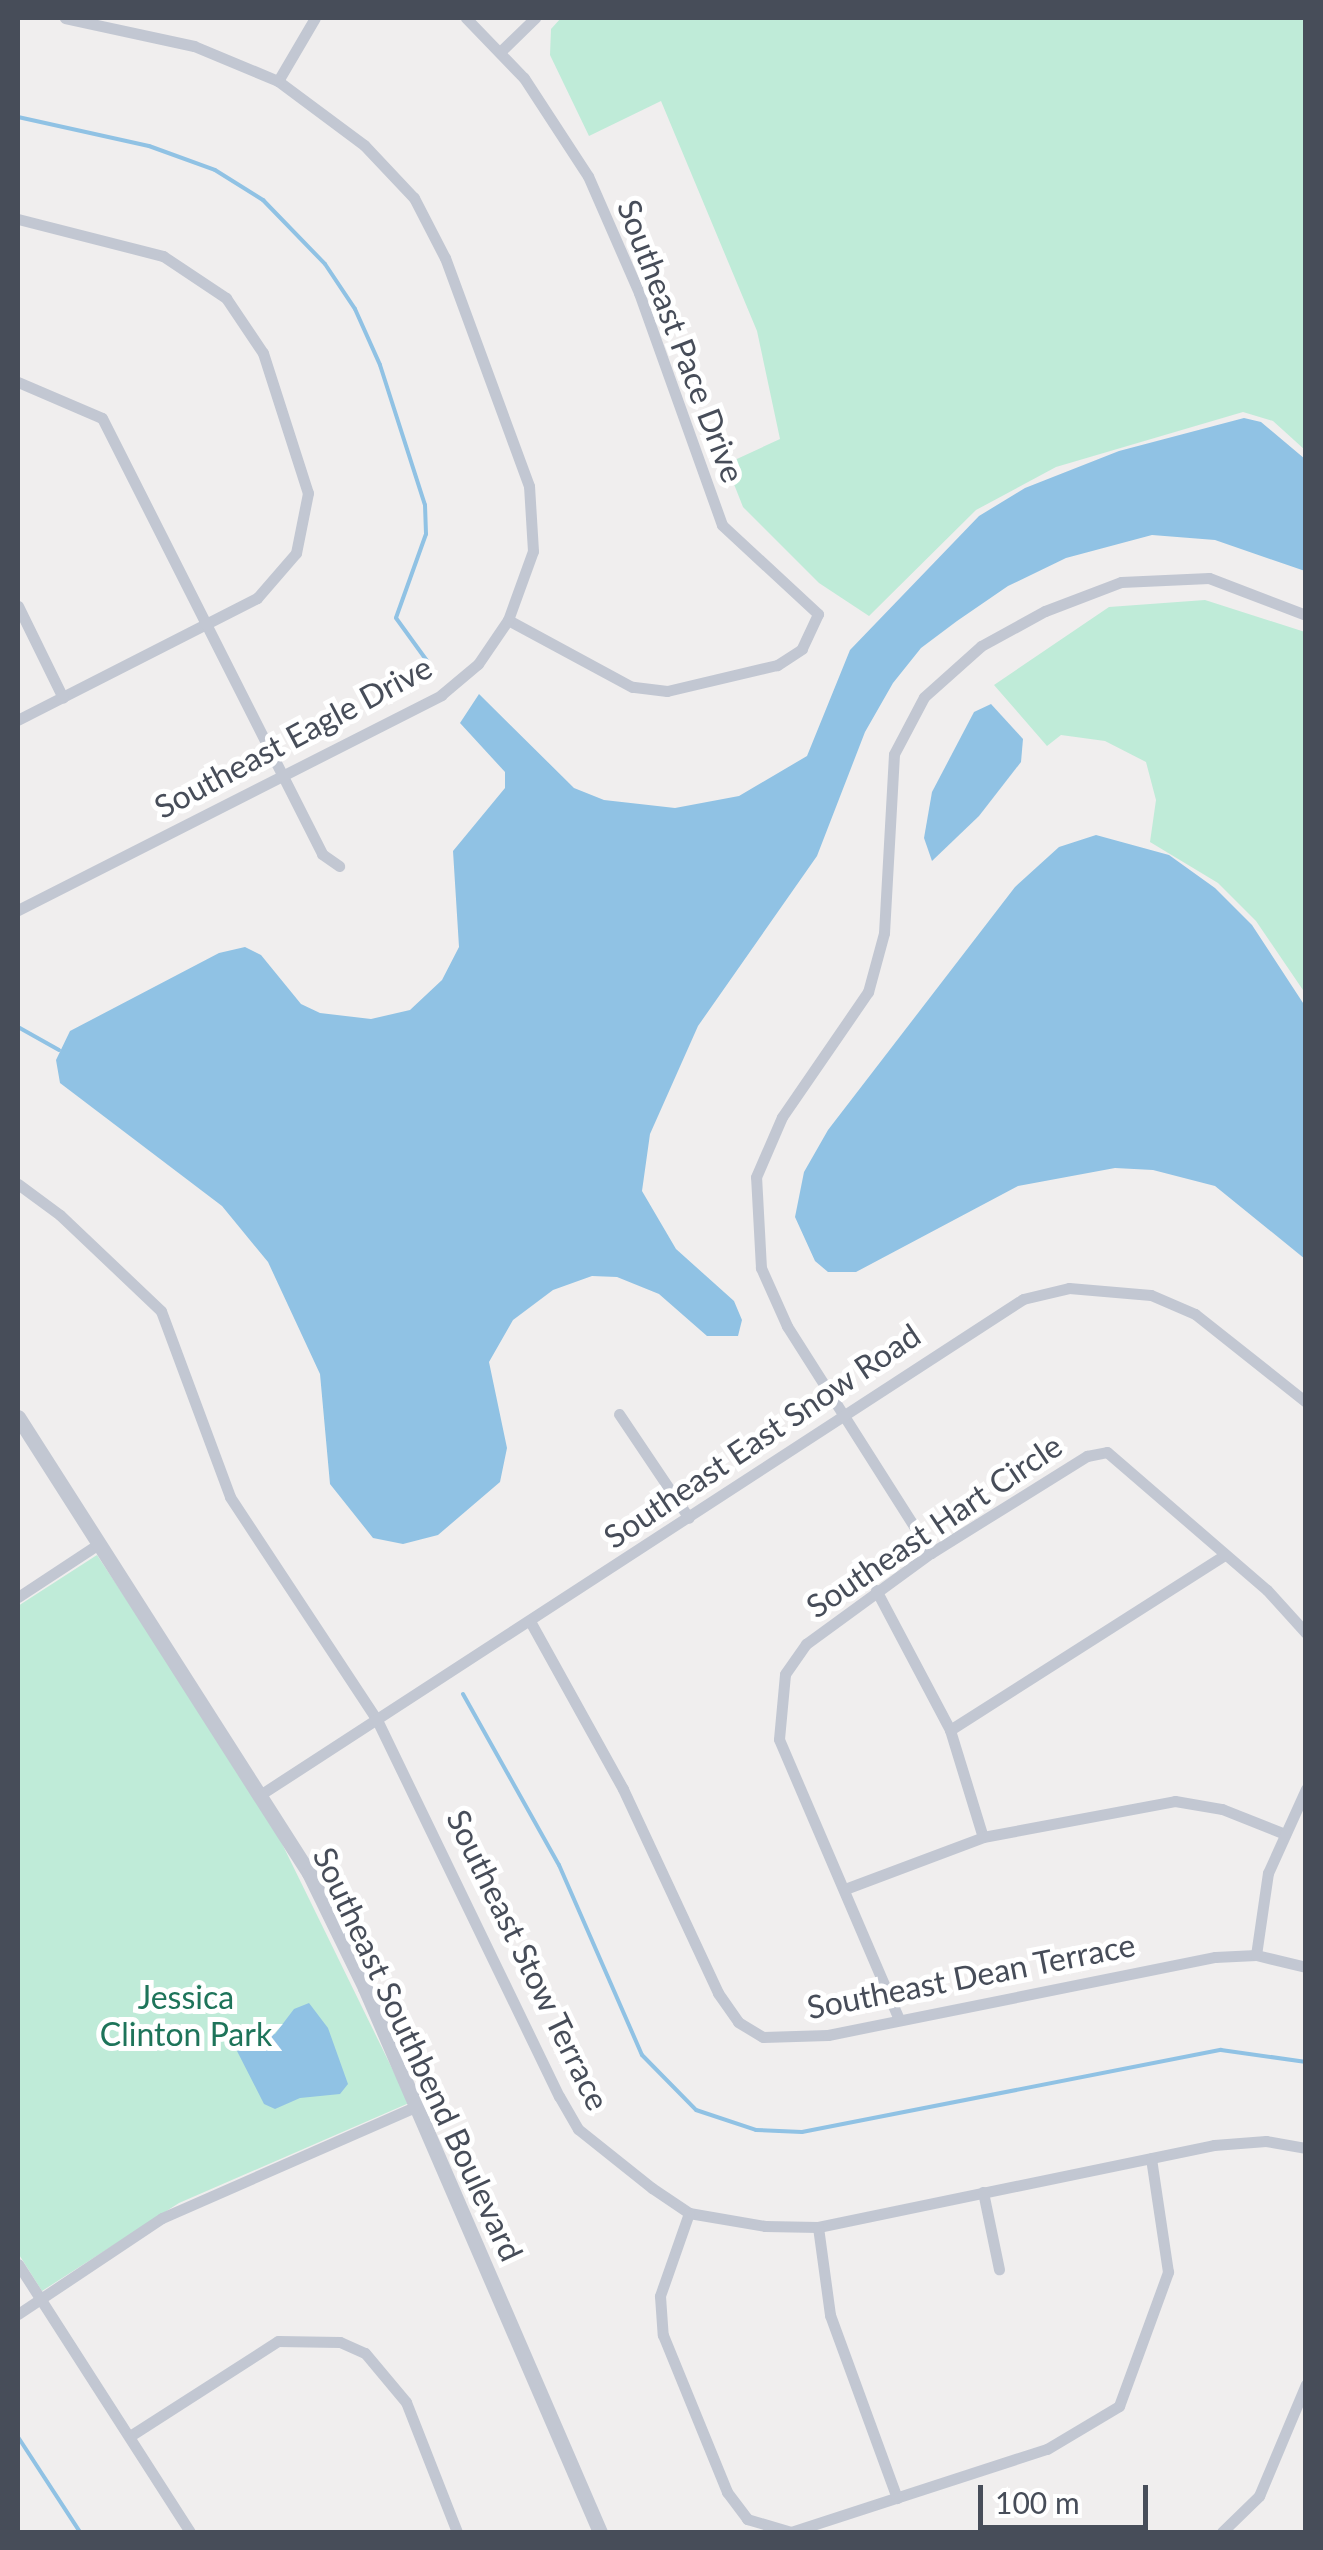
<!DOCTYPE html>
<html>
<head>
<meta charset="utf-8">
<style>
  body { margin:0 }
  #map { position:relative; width:1323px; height:2550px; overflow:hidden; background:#f0eeee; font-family:Lato,sans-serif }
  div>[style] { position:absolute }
  .green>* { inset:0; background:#bfebd8 }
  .water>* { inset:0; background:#90c2e4 }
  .stream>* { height:4px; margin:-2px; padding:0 2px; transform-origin:2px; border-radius:2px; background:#90c2e4 }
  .minor>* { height:11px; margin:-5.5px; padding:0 5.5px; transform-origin:5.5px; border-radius:5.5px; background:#c2c7d2 }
  .tertiary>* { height:15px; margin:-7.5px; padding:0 7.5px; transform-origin:7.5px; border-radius:7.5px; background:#c2c7d2 }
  span { translate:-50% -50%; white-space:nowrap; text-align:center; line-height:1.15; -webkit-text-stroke:10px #fff; paint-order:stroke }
  .street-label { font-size:32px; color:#474d59 }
  .park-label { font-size:32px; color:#1e745a }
  .frame { position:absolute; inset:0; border:20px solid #474d59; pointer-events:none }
  .scale { position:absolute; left:978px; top:2485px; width:170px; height:45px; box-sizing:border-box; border:5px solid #474d59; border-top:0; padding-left:12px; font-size:30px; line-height:35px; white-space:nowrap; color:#474d59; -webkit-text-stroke:8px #fff; paint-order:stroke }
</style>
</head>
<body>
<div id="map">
  <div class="green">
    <div style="clip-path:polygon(561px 18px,1305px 18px,1305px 450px,1273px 421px,1243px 412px,1056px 467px,976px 510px,869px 616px,819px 583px,743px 507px,726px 464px,780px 439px,757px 331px,661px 101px,589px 136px,550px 55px,551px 29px)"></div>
    <div style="clip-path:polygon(1205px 600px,1305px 632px,1305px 993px,1256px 921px,1218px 883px,1150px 842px,1156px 800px,1146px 762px,1105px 741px,1061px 735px,1047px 746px,994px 685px,1109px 607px)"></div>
    <div style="clip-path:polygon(97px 1555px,266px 1811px,409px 2103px,179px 2203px,42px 2291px,18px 2253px,18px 1606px)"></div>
  </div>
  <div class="water">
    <div style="clip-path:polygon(1244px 418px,1261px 422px,1305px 459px,1305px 571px,1215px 540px,1152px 535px,1066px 558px,1008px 586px,957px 621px,921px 648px,893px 683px,865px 732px,817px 856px,698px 1026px,650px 1134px,642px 1191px,676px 1249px,734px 1301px,742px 1320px,738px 1336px,707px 1336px,659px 1294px,617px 1277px,592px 1276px,553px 1290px,513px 1320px,489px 1362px,507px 1448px,500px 1482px,438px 1535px,403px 1544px,373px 1538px,330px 1484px,320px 1374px,268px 1262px,222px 1206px,60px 1083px,56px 1060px,70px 1031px,219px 953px,245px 947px,261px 955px,301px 1004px,320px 1013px,371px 1019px,410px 1010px,442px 980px,459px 947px,453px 851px,505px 788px,505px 772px,460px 723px,479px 694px,574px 788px,604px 800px,675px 808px,739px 796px,807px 756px,850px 650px,979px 516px,1025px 488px,1119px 451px)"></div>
    <div style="clip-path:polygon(991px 704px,1023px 739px,1021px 762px,979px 816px,932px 861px,924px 838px,932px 792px,974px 712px)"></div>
    <div style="clip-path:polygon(1096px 835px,1169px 855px,1215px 888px,1252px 925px,1305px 1006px,1305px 1259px,1215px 1186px,1153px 1170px,1115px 1168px,1018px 1186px,856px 1272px,828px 1272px,815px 1261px,795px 1217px,804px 1172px,828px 1130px,1015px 887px,1059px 847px)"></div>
    <div style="clip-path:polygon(309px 2003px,328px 2028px,348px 2084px,340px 2094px,300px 2098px,275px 2109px,264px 2104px,237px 2051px,250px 2040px,275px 2034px,294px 2009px)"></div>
  </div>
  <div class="stream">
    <div style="left:18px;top:117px;width:134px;rotate:12.5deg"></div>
    <div style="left:149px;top:146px;width:70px;rotate:20deg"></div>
    <div style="left:215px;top:170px;width:57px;rotate:32deg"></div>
    <div style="left:263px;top:200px;width:89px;rotate:45.9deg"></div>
    <div style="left:325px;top:264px;width:54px;rotate:56.3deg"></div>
    <div style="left:355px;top:309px;width:61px;rotate:65.9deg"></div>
    <div style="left:380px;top:365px;width:147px;rotate:72.2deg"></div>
    <div style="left:425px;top:505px;width:29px;rotate:88deg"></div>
    <div style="left:426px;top:534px;width:89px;rotate:109.7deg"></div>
    <div style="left:396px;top:618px;width:58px;rotate:54.1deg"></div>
    <div style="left:18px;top:1027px;width:47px;rotate:29.3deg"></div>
    <div style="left:463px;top:1694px;width:196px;rotate:60.7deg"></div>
    <div style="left:559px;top:1865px;width:207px;rotate:66.4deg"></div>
    <div style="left:642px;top:2055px;width:77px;rotate:45.5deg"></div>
    <div style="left:696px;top:2110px;width:63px;rotate:18.4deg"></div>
    <div style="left:756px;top:2130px;width:46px;rotate:2.5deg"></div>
    <div style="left:802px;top:2132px;width:427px;rotate:-11.1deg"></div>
    <div style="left:1221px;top:2050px;width:86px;rotate:8deg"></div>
    <div style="left:18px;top:2437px;width:113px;rotate:56.9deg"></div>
  </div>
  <div class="minor">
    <div style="left:466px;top:18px;width:83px;rotate:46deg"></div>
    <div style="left:524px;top:78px;width:117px;rotate:56.9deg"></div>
    <div style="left:588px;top:176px;width:128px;rotate:66.4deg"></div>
    <div style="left:639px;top:293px;width:246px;rotate:70.3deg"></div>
    <div style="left:722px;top:525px;width:131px;rotate:42.8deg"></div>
    <div style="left:818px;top:614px;width:38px;rotate:115deg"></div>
    <div style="left:802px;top:649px;width:30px;rotate:147deg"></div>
    <div style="left:777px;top:665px;width:113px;rotate:166.7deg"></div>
    <div style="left:667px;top:691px;width:35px;rotate:-173deg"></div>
    <div style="left:632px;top:687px;width:141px;rotate:-151.6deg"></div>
    <div style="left:500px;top:52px;width:49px;rotate:-44.2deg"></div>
    <div style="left:278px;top:81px;width:73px;rotate:-59.6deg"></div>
    <div style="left:18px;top:219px;width:150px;rotate:14.3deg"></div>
    <div style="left:163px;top:256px;width:76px;rotate:33.7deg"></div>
    <div style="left:226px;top:298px;width:66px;rotate:56.1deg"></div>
    <div style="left:263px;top:353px;width:147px;rotate:72.2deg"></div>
    <div style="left:308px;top:493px;width:61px;rotate:101.3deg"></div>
    <div style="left:296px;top:553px;width:60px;rotate:130.9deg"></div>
    <div style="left:257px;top:598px;width:268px;rotate:153deg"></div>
    <div style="left:18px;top:382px;width:91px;rotate:23.2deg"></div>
    <div style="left:102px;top:418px;width:488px;rotate:63.2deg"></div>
    <div style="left:322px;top:854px;width:21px;rotate:35deg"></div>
    <div style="left:18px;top:606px;width:102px;rotate:63.9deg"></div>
    <div style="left:18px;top:910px;width:475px;rotate:-26.9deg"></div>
    <div style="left:441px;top:695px;width:48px;rotate:-40deg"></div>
    <div style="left:478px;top:664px;width:53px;rotate:-55.7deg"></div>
    <div style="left:508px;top:620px;width:73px;rotate:-70.1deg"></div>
    <div style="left:533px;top:551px;width:65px;rotate:-93.5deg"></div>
    <div style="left:529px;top:486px;width:243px;rotate:-110.2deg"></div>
    <div style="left:445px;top:258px;width:68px;rotate:-117.3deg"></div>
    <div style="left:414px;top:198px;width:73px;rotate:-133.3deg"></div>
    <div style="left:364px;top:145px;width:107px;rotate:-143.3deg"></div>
    <div style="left:278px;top:81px;width:91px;rotate:-157.4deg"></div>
    <div style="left:194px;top:46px;width:132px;rotate:-167.8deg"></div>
    <div style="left:18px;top:1184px;width:52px;rotate:36.4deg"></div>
    <div style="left:60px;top:1215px;width:139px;rotate:43.5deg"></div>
    <div style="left:161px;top:1311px;width:198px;rotate:69.6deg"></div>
    <div style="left:230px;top:1497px;width:267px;rotate:56.6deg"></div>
    <div style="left:377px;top:1720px;width:418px;rotate:64.2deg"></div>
    <div style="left:559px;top:2096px;width:38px;rotate:60deg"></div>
    <div style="left:578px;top:2129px;width:95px;rotate:38.6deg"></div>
    <div style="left:652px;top:2188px;width:45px;rotate:34deg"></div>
    <div style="left:689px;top:2213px;width:77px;rotate:9.7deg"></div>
    <div style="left:765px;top:2226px;width:53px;rotate:1.1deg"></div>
    <div style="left:818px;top:2227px;width:404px;rotate:-11.7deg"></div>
    <div style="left:1214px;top:2145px;width:52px;rotate:-4.4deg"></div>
    <div style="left:1266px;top:2141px;width:41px;rotate:9.9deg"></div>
    <div style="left:619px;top:1414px;width:125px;rotate:56.1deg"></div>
    <div style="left:931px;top:1553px;width:269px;rotate:-122.4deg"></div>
    <div style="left:787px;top:1326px;width:64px;rotate:-114.1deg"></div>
    <div style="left:761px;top:1268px;width:91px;rotate:-93.1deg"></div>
    <div style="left:756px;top:1177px;width:65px;rotate:-66.6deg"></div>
    <div style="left:782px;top:1117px;width:152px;rotate:-55.5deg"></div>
    <div style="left:868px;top:992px;width:61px;rotate:-74.8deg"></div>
    <div style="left:884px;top:933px;width:179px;rotate:-86.8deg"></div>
    <div style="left:894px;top:754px;width:64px;rotate:-62.2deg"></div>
    <div style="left:924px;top:697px;width:76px;rotate:-41.8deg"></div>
    <div style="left:981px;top:646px;width:73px;rotate:-28.7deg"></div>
    <div style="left:1045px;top:611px;width:81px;rotate:-20.9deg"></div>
    <div style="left:1121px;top:582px;width:88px;rotate:-2.6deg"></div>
    <div style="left:1209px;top:578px;width:104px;rotate:20.9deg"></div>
    <div style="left:876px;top:1590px;width:158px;rotate:62.1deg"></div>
    <div style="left:950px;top:1730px;width:112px;rotate:72.9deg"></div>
    <div style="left:18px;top:1597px;width:98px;rotate:-33.4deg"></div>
    <div style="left:531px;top:1623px;width:190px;rotate:61deg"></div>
    <div style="left:623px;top:1789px;width:225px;rotate:65deg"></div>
    <div style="left:718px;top:1993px;width:35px;rotate:55deg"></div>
    <div style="left:738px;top:2022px;width:29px;rotate:31deg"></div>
    <div style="left:763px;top:2037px;width:65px;rotate:-1.8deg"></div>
    <div style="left:828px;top:2035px;width:395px;rotate:-11.4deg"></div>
    <div style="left:1215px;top:1957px;width:41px;rotate:-2.8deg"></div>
    <div style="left:1256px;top:1955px;width:51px;rotate:13.5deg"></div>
    <div style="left:950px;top:1730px;width:324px;rotate:-32.5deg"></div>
    <div style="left:263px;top:1793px;width:906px;rotate:-33.02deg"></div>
    <div style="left:1023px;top:1299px;width:47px;rotate:-13.4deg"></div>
    <div style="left:1069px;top:1288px;width:82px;rotate:4.9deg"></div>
    <div style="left:1151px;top:1295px;width:48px;rotate:23.4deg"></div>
    <div style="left:1195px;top:1314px;width:142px;rotate:38.4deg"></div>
    <div style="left:845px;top:1889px;width:147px;rotate:-20.6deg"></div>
    <div style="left:983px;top:1837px;width:195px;rotate:-10.6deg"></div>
    <div style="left:1175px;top:1801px;width:48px;rotate:9.7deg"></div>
    <div style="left:1222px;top:1809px;width:68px;rotate:21.6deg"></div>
    <div style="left:1256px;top:1955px;width:83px;rotate:-81.7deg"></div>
    <div style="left:1268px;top:1873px;width:92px;rotate:-65.7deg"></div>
    <div style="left:898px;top:2017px;width:302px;rotate:-113.2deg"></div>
    <div style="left:779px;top:1739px;width:65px;rotate:-84.7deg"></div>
    <div style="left:785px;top:1674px;width:37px;rotate:-55deg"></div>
    <div style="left:806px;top:1644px;width:155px;rotate:-36.1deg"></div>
    <div style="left:931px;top:1553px;width:184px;rotate:-31.9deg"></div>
    <div style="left:1087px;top:1456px;width:20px;rotate:-11deg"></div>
    <div style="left:1107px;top:1452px;width:211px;rotate:40.8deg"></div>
    <div style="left:1267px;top:1590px;width:58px;rotate:47.8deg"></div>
    <div style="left:983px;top:2192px;width:79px;rotate:78.3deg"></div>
    <div style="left:689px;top:2213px;width:88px;rotate:109.3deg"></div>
    <div style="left:660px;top:2296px;width:39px;rotate:86deg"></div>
    <div style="left:663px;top:2335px;width:170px;rotate:67.8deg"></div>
    <div style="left:727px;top:2492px;width:34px;rotate:53deg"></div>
    <div style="left:747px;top:2519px;width:46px;rotate:16.5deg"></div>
    <div style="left:791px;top:2532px;width:269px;rotate:-18deg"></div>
    <div style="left:1047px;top:2449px;width:84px;rotate:-30.8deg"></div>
    <div style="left:1119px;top:2406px;width:143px;rotate:-69.9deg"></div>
    <div style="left:1168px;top:2272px;width:115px;rotate:-98.5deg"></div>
    <div style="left:818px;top:2227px;width:89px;rotate:82.2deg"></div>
    <div style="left:830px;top:2315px;width:195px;rotate:69.9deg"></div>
    <div style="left:18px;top:2264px;width:318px;rotate:57.3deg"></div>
    <div style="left:18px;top:2314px;width:173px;rotate:-33.7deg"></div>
    <div style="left:162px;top:2218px;width:279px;rotate:-23.7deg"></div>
    <div style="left:130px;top:2436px;width:176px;rotate:-32.7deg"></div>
    <div style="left:278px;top:2341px;width:62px;rotate:0.9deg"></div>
    <div style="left:340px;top:2342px;width:27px;rotate:24deg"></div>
    <div style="left:365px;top:2353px;width:64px;rotate:50.1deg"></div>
    <div style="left:406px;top:2402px;width:140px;rotate:68.6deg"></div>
    <div style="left:1222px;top:2532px;width:52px;rotate:-44.2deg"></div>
    <div style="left:1259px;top:2496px;width:121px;rotate:-67.2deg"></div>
  </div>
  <div class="tertiary">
    <div style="left:18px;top:1417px;width:541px;rotate:57.46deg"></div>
    <div style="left:309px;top:1873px;width:128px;rotate:64deg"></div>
    <div style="left:365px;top:1988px;width:593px;rotate:66.64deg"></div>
  </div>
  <div class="street-label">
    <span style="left:681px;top:341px;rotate:69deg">Southeast Pace Drive</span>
    <span style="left:293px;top:737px;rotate:-28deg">Southeast Eagle Drive</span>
    <span style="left:762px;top:1436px;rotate:-34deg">Southeast East Snow Road</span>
    <span style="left:934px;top:1526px;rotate:-34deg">Southeast Hart Circle</span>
    <span style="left:528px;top:1960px;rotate:64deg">Southeast Stow Terrace</span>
    <span style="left:971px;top:1976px;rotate:-11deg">Southeast Dean Terrace</span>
    <span style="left:418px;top:2054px;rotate:65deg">Southeast Southbend Boulevard</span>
  </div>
  <div class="park-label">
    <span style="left:186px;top:2016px">Jessica<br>Clinton Park</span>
  </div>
  <div class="frame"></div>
  <div class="scale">100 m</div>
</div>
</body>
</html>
